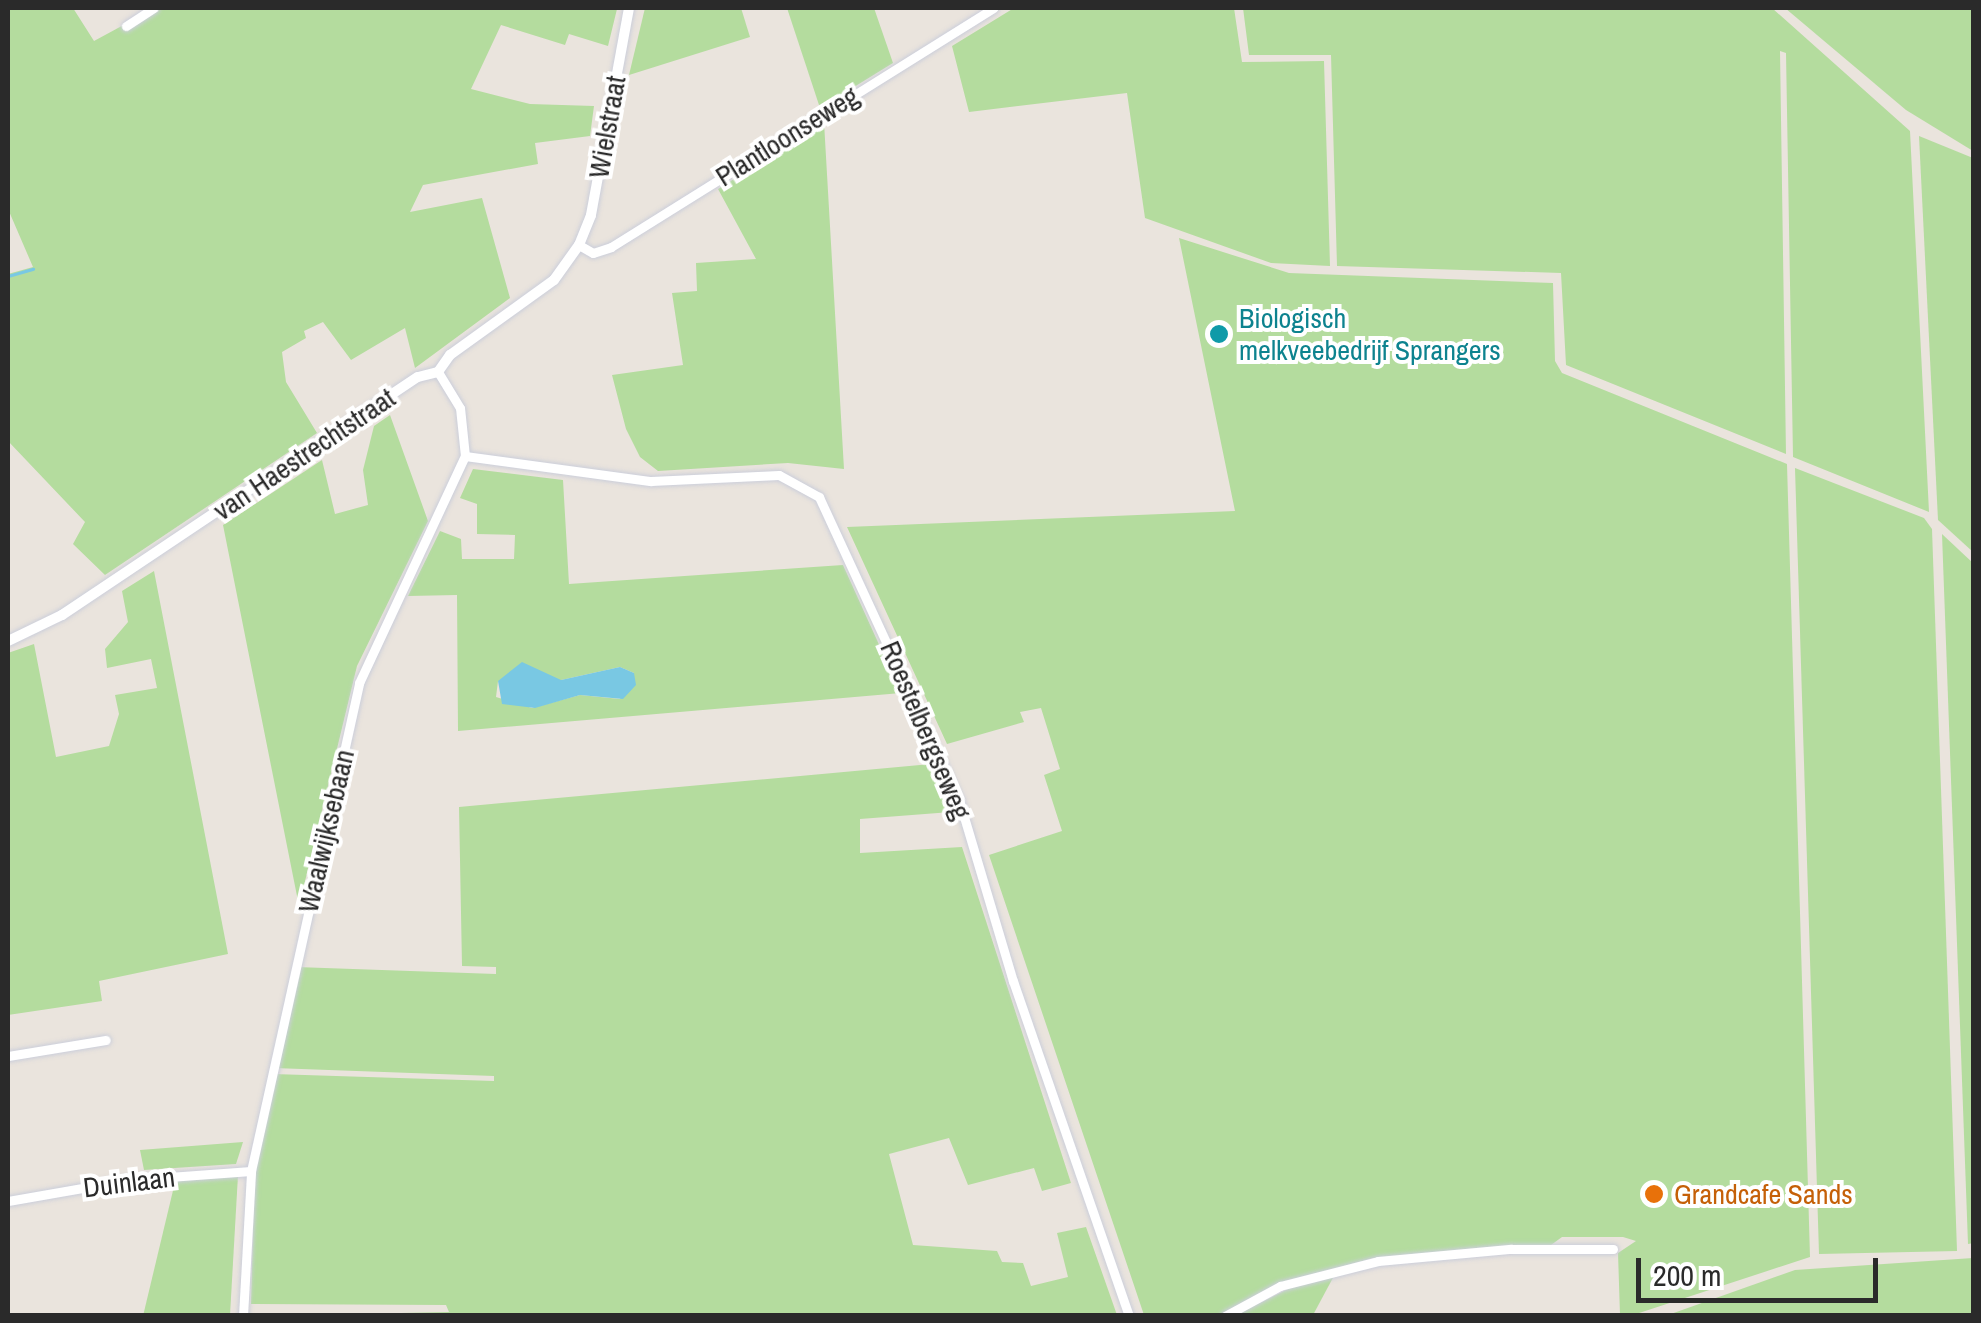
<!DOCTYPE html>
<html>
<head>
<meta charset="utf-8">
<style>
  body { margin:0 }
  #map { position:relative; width:1981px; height:1323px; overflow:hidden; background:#eae4dd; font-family:"Archivo Narrow",sans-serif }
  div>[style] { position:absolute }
  .green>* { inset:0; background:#b4dc9e }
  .water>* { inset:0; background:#79c8e3 }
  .stream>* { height:2.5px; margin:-1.25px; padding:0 1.25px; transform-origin:1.25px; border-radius:1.25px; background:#79c8e3 }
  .roads { filter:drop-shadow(0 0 2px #cbceda) drop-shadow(0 0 2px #cbceda) }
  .minor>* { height:9px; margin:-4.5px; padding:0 4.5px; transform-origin:4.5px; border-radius:4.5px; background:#fff }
  .tertiary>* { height:10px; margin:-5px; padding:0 5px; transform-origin:5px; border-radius:5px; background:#fff }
  .dots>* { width:28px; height:28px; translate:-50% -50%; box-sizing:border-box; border:5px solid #fff; border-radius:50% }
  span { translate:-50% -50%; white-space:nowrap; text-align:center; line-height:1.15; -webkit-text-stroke:8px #fff; paint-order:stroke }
  .street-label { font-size:28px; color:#2a2a2a }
  .culture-label { font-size:28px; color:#0d838f }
  .left { translate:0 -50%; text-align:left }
  .food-label { font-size:28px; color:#c56008 }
  .frame { position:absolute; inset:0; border:10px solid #2a2a2a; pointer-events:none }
  .scale { position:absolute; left:1636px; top:1258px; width:242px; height:45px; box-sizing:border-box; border:5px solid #2a2a2a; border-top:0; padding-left:12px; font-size:30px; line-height:35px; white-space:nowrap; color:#2a2a2a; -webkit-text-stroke:8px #fff; paint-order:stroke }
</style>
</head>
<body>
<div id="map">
  <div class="green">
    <div style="clip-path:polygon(8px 8px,73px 8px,94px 41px,155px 8px,617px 9px,608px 46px,569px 34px,565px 45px,501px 25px,471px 89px,530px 104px,594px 106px,590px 136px,535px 143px,538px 164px,423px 185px,410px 212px,482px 198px,510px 298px,415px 368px,405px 328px,351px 360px,323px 322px,304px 331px,306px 338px,282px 352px,286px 382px,317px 433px,105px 575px,73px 544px,85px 522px,8px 441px,8px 274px,33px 267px,8px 209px)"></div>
    <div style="clip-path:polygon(645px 8px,741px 8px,750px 37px,629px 75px)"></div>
    <div style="clip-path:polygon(787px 8px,874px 8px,893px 63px,820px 108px)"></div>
    <div style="clip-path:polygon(1014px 8px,1234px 8px,1242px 62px,1324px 61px,1330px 266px,1271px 263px,1145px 218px,1127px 93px,969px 112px,952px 46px)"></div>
    <div style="clip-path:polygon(1243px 8px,1772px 8px,1910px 131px,1929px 512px,1793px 457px,1786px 53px,1780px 51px,1786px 454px,1566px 365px,1561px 273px,1337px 266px,1331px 55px,1249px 55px)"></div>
    <div style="clip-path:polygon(1785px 8px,1973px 8px,1973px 151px,1906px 110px)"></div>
    <div style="clip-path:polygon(824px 122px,844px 469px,788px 463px,658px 471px,640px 457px,626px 429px,612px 375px,683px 365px,672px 293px,697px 291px,696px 263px,756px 259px,718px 189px)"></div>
    <div style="clip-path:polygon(1919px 136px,1973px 158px,1973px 552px,1938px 520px)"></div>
    <div style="clip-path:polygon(1179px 238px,1289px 273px,1553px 283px,1555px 361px,1562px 373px,1787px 464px,1810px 1257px,1633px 1315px,1620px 1315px,1618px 1253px,1636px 1241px,1623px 1237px,1562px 1237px,1551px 1245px,1373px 1258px,1284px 1283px,1219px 1315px,1144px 1315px,989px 855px,1062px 831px,1044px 775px,1060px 769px,1041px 708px,1020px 712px,1024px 722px,947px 744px,847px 527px,1235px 511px)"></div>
    <div style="clip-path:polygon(390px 415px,428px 521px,357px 666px,299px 906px,223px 525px,322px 460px,335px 514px,368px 505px,363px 470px,374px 426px)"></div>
    <div style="clip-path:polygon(1795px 468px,1924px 518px,1932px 529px,1957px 1251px,1819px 1254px)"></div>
    <div style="clip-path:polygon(evenodd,473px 469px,563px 480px,569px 584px,843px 565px,901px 693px,458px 731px,457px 595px,408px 596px,440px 531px,461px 539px,462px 559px,514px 559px,515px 535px,477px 534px,477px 504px,460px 498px,473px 469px,620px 667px,634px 673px,620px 699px,580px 695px,532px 708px,496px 697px,498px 681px,561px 680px,620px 667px)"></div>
    <div style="clip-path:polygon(1942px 534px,1974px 564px,1974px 1243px,1968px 1244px)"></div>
    <div style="clip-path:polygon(154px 571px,228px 954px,99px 981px,102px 1001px,8px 1015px,8px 653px,34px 644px,56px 757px,109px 746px,119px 714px,115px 695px,157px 688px,151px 659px,107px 668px,105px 649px,128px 622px,122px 591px)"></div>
    <div style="clip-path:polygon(931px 764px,951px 812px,860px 819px,860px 853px,962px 847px,1071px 1183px,1042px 1191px,1034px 1168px,968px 1185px,949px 1138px,889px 1154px,913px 1245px,997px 1251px,1002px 1262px,1023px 1263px,1031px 1286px,1068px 1277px,1057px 1233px,1086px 1227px,1117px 1315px,251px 1316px,449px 1312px,446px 1305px,251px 1304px,255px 1157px,273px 1074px,494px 1081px,494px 1076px,274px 1068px,296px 967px,496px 974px,496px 967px,462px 966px,459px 807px)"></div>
    <div style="clip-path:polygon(243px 1142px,236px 1164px,144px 1170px,140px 1150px)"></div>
    <div style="clip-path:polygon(238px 1175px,230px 1315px,143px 1316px,176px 1178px)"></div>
    <div style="clip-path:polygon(1973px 1258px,1973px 1315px,1668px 1315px,1795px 1270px)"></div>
    <div style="clip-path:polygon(1335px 1274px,1313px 1315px,1234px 1316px,1308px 1279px)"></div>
  </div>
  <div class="water">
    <div style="clip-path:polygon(522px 662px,561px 680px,620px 667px,634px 673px,636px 685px,623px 699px,580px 695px,535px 708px,502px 704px,498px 681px)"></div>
  </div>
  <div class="stream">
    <div style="left:8px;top:276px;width:26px;rotate:-16deg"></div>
  </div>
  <div class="roads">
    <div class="minor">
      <div style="left:126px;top:26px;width:33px;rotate:-33deg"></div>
      <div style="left:579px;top:245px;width:16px;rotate:30deg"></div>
      <div style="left:593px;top:253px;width:19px;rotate:-18deg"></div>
      <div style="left:611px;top:247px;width:451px;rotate:-32deg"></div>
      <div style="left:465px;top:456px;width:188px;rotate:7.7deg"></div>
      <div style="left:651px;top:481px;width:128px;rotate:-2.7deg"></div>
      <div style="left:779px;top:475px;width:46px;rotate:28.8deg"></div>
      <div style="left:819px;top:497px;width:334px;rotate:65.2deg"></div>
      <div style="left:959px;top:800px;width:189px;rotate:73.4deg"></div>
      <div style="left:1013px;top:981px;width:355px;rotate:70.9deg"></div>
      <div style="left:8px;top:1056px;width:99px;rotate:-9.3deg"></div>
      <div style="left:8px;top:1201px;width:122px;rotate:-9.9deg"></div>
      <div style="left:128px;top:1180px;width:123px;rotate:-4.2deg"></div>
      <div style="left:243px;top:1316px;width:145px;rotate:-86.8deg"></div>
      <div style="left:251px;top:1171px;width:500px;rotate:-77.5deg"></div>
      <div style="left:359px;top:683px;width:251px;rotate:-65deg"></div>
      <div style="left:465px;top:456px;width:48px;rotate:-95.9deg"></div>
      <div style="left:460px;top:408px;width:42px;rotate:-121.4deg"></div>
      <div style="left:1225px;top:1316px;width:63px;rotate:-28.6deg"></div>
      <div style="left:1280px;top:1286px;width:101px;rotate:-14.3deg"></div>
      <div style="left:1378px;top:1261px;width:134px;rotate:-5.2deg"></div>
      <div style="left:1511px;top:1249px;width:102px"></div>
    </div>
    <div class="tertiary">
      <div style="left:8px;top:641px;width:60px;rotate:-25.7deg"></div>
      <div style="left:62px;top:615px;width:428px;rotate:-33.8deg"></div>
      <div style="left:418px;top:377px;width:21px;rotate:-14deg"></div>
      <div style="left:438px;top:372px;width:21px;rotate:-55deg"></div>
      <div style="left:450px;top:355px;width:128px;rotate:-35.8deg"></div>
      <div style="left:554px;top:280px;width:43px;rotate:-54.5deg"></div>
      <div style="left:579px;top:245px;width:32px;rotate:-68deg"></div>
      <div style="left:591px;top:215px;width:210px;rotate:-79.6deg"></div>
    </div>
  </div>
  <div class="dots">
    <div style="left:1219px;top:334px;background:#0f9aa8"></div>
    <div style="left:1654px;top:1194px;background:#e8710a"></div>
  </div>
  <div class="street-label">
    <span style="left:607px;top:127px;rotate:-80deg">Wielstraat</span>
    <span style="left:787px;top:136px;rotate:-32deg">Plantloonseweg</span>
    <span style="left:304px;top:454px;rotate:-34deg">van Haestrechtstraat</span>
    <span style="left:926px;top:730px;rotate:67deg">Roestelbergseweg</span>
    <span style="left:326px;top:831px;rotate:-77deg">Waalwijksebaan</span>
    <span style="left:129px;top:1182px;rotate:-7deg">Duinlaan</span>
  </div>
  <div class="culture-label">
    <span class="left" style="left:1239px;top:334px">Biologisch<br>melkveebedrijf Sprangers</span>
  </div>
  <div class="food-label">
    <span class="left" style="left:1674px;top:1194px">Grandcafe Sands</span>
  </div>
  <div class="frame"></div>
  <div class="scale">200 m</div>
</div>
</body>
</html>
